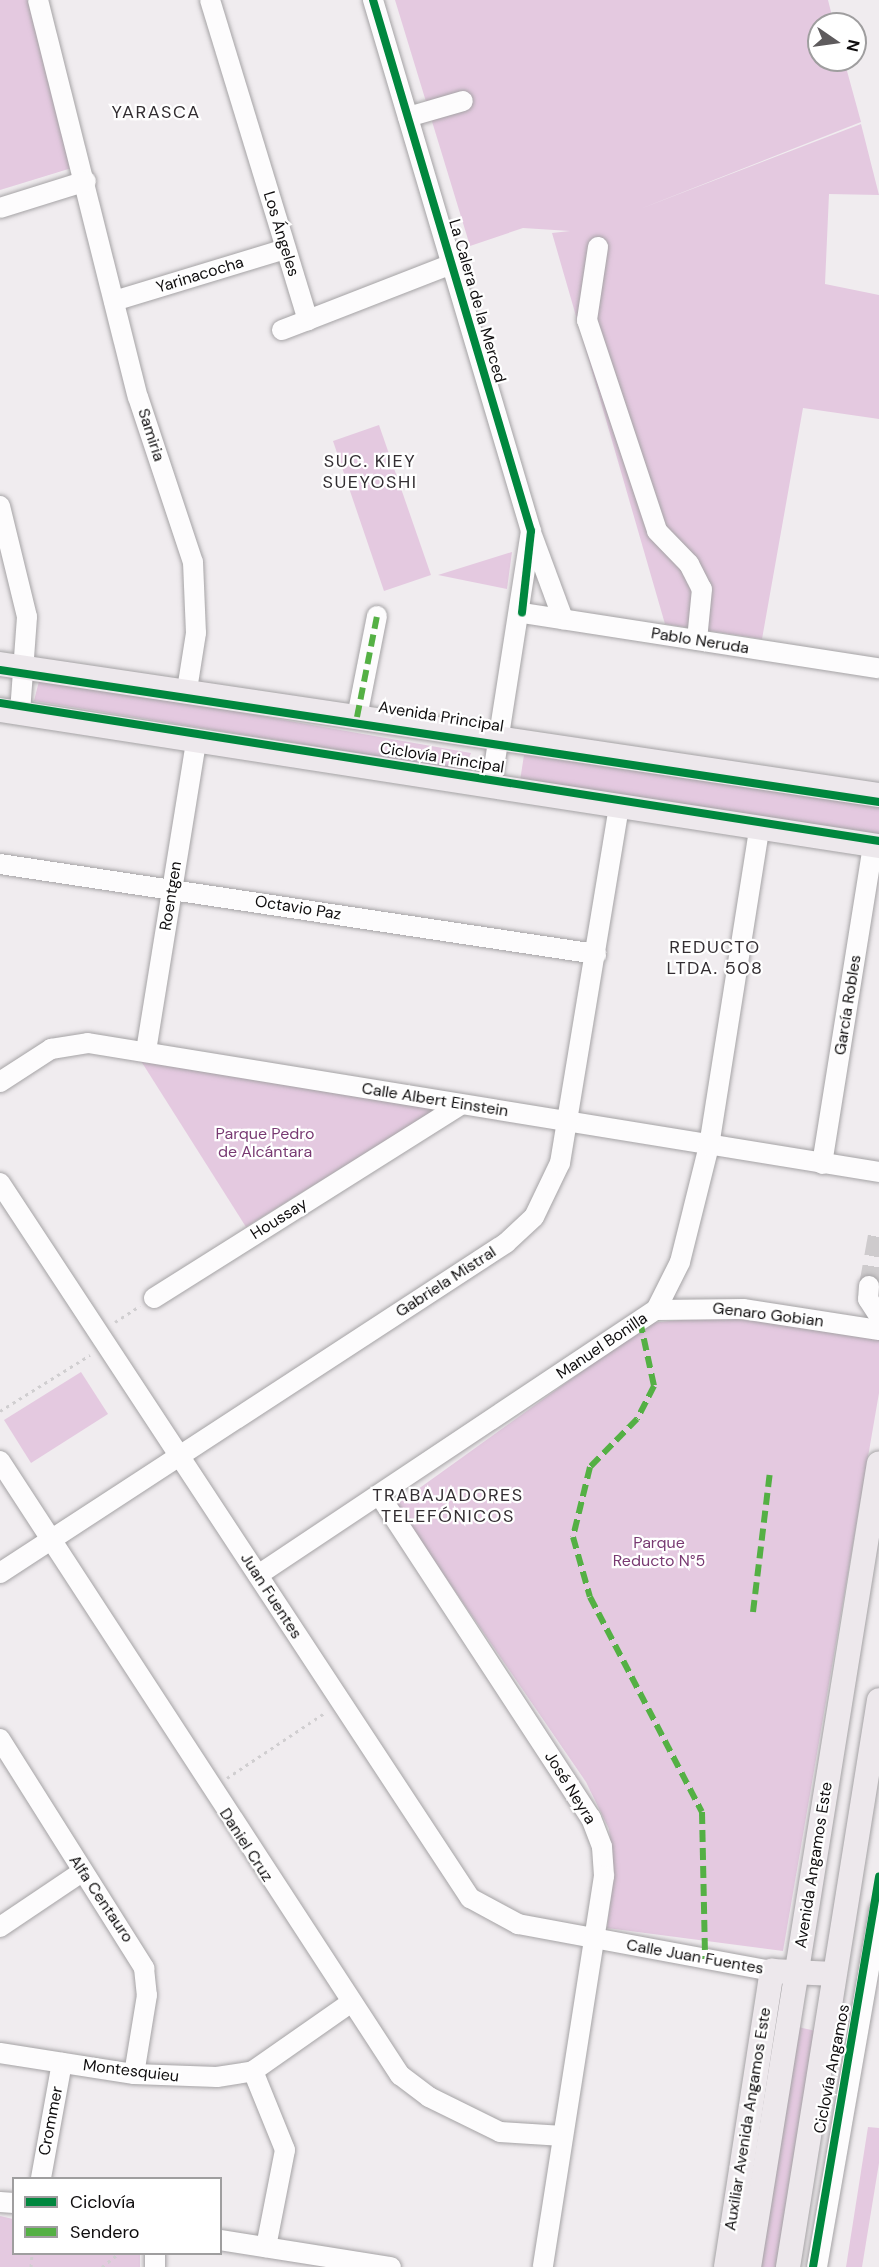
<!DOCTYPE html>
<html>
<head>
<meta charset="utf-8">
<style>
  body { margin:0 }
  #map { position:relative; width:879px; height:2267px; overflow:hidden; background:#f0ecef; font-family:"DM Sans",sans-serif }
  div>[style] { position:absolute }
  .green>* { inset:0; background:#e4c9e0 }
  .minor-tunnel>* { height:20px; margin-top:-10px; transform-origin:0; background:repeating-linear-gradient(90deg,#cecbcd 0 20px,transparent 0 30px) }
  .path>* { height:3px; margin-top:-1.5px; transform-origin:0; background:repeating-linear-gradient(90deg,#d0ced0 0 3px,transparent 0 7.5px) }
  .roads { filter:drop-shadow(0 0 2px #a5a3a5) drop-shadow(0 0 2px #a5a3a5) }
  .minor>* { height:20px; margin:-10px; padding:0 10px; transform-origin:10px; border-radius:10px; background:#fdfcfd }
  .major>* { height:24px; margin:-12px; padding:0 12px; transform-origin:12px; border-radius:12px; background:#ede8ec }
  .quiet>* { height:6px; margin-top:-3px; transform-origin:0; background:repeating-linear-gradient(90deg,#54b044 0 12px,transparent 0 18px) }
  .cycleway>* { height:8px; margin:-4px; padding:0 4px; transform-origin:4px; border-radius:4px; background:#00873e }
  span { translate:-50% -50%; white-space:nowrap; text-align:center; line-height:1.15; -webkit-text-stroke:4.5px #fff; paint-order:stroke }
  .street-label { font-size:16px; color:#0f0d0e }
  .park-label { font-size:16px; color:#783a72 }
  .neighbourhood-label { font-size:18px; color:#332e32; letter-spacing:1.5px }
  .legend { position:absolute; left:12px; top:2177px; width:210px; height:78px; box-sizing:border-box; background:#fff; border:2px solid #9f9e9f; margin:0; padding:8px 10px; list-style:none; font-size:18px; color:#0f0d0e }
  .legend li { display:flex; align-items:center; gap:12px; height:30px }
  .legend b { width:30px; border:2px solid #9f9e9f }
  .north { position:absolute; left:807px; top:12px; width:60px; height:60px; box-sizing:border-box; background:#fff; border:2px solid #9f9e9f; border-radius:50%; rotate:103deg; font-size:16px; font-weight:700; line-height:24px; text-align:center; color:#0f0d0e }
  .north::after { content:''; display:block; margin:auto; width:21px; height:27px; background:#5e5b5d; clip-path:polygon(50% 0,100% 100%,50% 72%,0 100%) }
</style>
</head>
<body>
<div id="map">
  <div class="green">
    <div style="clip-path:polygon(0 0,28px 0,75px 167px,0 190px)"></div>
    <div style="clip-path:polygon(395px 0,828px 0,834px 24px,819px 24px,819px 60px,844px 60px,861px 122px,640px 209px,861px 124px,879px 195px,829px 194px,825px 284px,879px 295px,879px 419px,803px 408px,762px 639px,665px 624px,552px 233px,570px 231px,523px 228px,470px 246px)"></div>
    <div style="clip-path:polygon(379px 425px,431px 575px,384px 591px,333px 441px)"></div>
    <div style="clip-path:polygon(512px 552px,507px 589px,438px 575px)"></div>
    <div style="clip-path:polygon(40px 677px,471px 753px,464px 770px,34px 701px)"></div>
    <div style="clip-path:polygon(524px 755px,879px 806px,879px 838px,520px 781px)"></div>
    <div style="clip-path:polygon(141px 1061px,437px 1109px,246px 1227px)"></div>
    <div style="clip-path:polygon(744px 1314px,879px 1335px,879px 1393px,783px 1951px,607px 1928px,614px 1872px,609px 1829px,586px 1782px,396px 1505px,649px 1323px)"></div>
    <div style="clip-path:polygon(81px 1372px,108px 1414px,31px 1463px,4px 1420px)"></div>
    <div style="clip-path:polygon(798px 2027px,816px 2031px,776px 2267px,759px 2267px)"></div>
    <div style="clip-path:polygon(868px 2127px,879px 2128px,879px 2163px,862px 2267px,846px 2267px)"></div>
    <div style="clip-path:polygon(0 2216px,13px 2219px,14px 2254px,140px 2254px,140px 2267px,0 2267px)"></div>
  </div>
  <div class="minor-tunnel">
    <div style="left:869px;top:1286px;width:57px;rotate:-79.9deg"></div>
  </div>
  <div class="path">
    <div style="left:115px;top:1322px;width:30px;rotate:-33deg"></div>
    <div style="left:0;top:1411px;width:106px;rotate:-31.9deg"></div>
    <div style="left:227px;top:1778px;width:119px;rotate:-33.7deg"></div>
    <div style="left:31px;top:2267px;width:13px;rotate:-86deg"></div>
    <div style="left:102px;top:2267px;width:21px;rotate:-39deg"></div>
  </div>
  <div class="roads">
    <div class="minor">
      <div style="left:38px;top:0;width:409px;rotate:75.9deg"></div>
      <div style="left:138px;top:397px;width:174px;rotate:71.6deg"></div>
      <div style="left:193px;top:562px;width:71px;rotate:87.6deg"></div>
      <div style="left:196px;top:633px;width:58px;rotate:99deg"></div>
      <div style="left:210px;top:0;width:335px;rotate:73deg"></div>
      <div style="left:308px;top:320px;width:155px;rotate:-21.3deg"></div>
      <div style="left:373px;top:0;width:554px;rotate:73.43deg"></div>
      <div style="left:531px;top:531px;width:257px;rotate:98.9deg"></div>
      <div style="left:408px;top:117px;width:57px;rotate:-16.2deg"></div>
      <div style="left:0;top:208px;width:90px;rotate:-17.4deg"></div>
      <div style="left:598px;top:247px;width:74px;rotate:98.6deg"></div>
      <div style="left:587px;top:320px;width:222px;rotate:71.6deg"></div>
      <div style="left:657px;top:531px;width:46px;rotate:45.9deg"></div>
      <div style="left:689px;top:564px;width:28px;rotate:63deg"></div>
      <div style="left:702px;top:589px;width:51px;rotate:95.6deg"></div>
      <div style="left:114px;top:301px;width:179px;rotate:-16.9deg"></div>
      <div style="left:282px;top:330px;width:28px;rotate:-21deg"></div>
      <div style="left:0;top:506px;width:114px;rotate:76.3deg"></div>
      <div style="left:27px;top:617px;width:95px;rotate:94.2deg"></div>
      <div style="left:532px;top:535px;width:90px;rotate:69.7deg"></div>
      <div style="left:522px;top:613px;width:361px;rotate:8.8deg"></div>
      <div style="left:357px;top:717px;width:103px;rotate:-78.8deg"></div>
      <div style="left:0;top:864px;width:603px;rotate:8.59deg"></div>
      <div style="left:146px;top:1051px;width:313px;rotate:-80.8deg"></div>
      <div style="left:0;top:1082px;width:61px;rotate:-32.9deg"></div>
      <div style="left:51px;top:1049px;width:37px;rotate:-9deg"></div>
      <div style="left:88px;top:1043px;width:801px;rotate:9.26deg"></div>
      <div style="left:822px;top:1164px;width:323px;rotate:-80.9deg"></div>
      <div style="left:0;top:1183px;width:856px;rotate:56.68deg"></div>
      <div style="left:470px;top:1898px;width:55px;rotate:28.4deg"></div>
      <div style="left:518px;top:1924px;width:258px;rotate:10.5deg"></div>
      <div style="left:869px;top:1286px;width:13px;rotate:94deg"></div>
      <div style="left:868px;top:1299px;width:20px;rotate:57deg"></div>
      <div style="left:154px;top:1298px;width:362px;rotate:-32.2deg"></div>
      <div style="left:656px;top:1310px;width:87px;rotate:-0.7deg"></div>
      <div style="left:743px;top:1309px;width:138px;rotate:8.8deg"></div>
      <div style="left:0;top:1461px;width:733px;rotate:56.92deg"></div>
      <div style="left:400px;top:2075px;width:36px;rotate:37deg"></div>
      <div style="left:429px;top:2097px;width:79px;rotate:26.2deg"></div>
      <div style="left:500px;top:2132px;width:63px;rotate:3.6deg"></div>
      <div style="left:380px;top:1496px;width:385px;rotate:56.8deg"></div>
      <div style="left:591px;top:1818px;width:31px;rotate:69deg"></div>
      <div style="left:602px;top:1847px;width:29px;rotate:86deg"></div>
      <div style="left:604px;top:1876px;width:396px;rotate:98.9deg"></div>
      <div style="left:0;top:1573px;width:604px;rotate:-33.11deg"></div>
      <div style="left:506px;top:1243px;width:38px;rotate:-43deg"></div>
      <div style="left:534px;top:1217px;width:60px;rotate:-64.3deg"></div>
      <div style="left:560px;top:1163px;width:362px;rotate:-80.6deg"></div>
      <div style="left:258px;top:1575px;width:478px;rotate:-33.7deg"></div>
      <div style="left:656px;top:1310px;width:54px;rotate:-63.4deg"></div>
      <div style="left:680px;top:1262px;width:120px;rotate:-76deg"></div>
      <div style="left:709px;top:1146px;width:320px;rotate:-81deg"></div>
      <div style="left:0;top:1739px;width:271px;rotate:57.8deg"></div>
      <div style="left:144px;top:1968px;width:27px;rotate:84deg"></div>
      <div style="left:147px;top:1995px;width:80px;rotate:99.3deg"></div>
      <div style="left:0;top:1927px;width:99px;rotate:-33.9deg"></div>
      <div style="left:0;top:2053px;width:136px;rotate:8.9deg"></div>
      <div style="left:134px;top:2074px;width:83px;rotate:2.1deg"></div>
      <div style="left:217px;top:2077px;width:36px;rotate:-9deg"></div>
      <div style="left:253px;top:2071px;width:118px;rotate:-35deg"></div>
      <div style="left:253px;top:2071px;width:85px;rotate:67.9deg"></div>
      <div style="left:285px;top:2150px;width:99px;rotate:101.1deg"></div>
      <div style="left:41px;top:2178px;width:117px;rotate:-79.7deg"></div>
      <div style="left:0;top:2202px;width:14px;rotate:4deg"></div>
      <div style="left:220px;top:2240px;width:173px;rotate:9deg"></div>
      <div style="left:155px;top:2254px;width:13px;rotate:90deg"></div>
      <div style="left:817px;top:2267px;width:362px;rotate:-80.1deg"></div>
    </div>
    <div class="major">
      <div style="left:0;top:664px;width:889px;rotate:8.48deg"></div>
      <div style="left:0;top:710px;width:889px;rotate:8.8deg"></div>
      <div style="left:726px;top:2267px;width:300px;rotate:-81.2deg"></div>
      <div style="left:772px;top:1971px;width:62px;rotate:2.8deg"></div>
      <div style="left:749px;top:2267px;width:814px;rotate:-80.82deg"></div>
      <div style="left:788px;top:2267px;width:574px;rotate:-80.88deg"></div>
    </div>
  </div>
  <div class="quiet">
    <div style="left:357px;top:717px;width:103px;rotate:-78.8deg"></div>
    <div style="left:640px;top:1321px;width:66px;rotate:77.8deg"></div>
    <div style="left:654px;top:1386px;width:37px;rotate:117deg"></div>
    <div style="left:637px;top:1419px;width:67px;rotate:134.4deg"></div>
    <div style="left:590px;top:1467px;width:72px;rotate:103.7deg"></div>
    <div style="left:573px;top:1537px;width:62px;rotate:74.2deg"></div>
    <div style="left:590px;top:1597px;width:242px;rotate:62.5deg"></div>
    <div style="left:702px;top:1812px;width:147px;rotate:88.8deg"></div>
    <div style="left:753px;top:1612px;width:142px;rotate:-83.1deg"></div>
  </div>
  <div class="cycleway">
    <div style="left:373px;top:0;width:554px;rotate:73.43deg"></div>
    <div style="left:531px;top:531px;width:82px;rotate:96.3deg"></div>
    <div style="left:0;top:670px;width:889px;rotate:8.54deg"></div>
    <div style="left:0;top:703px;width:890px;rotate:8.92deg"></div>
    <div style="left:813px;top:2267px;width:396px;rotate:-80.4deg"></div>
  </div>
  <div class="street-label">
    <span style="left:281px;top:234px;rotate:73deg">Los Ángeles</span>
    <span style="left:200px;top:275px;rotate:-17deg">Yarinacocha</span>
    <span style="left:477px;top:301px;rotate:74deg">La Calera de la Merced</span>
    <span style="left:151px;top:435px;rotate:72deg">Samiria</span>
    <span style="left:700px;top:641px;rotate:9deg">Pablo Neruda</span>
    <span style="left:441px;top:717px;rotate:9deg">Avenida Principal</span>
    <span style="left:442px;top:758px;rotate:9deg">Ciclovía Principal</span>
    <span style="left:171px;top:896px;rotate:-81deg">Roentgen</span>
    <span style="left:298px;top:908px;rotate:9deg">Octavio Paz</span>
    <span style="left:848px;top:1005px;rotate:-81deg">García Robles</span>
    <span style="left:435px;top:1100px;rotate:9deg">Calle Albert Einstein</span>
    <span style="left:279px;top:1219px;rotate:-32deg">Houssay</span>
    <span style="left:446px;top:1282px;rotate:-33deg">Gabriela Mistral</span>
    <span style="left:768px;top:1315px;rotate:7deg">Genaro Gobian</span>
    <span style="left:602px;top:1346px;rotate:-34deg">Manuel Bonilla</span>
    <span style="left:271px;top:1596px;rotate:57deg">Juan Fuentes</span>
    <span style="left:570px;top:1788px;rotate:58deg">José Neyra</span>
    <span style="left:246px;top:1845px;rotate:57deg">Daniel Cruz</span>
    <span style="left:814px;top:1865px;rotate:-81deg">Avenida Angamos Este</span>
    <span style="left:101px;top:1899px;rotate:56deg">Alfa Centauro</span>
    <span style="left:695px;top:1957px;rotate:10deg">Calle Juan Fuentes</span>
    <span style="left:832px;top:2069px;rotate:-79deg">Ciclovía Angamos</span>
    <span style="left:131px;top:2071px;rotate:7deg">Montesquieu</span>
    <span style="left:748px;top:2119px;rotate:-81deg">Auxiliar Avenida Angamos Este</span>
    <span style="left:51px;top:2121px;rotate:-79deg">Crommer</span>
  </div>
  <div class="park-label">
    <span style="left:265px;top:1143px">Parque Pedro<br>de Alcántara</span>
    <span style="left:659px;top:1552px">Parque<br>Reducto N°5</span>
  </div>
  <div class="neighbourhood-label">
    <span style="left:156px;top:112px">YARASCA</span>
    <span style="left:370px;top:472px">SUC. KIEY<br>SUEYOSHI</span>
    <span style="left:715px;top:958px">REDUCTO<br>LTDA. 508</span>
    <span style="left:448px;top:1506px">TRABAJADORES<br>TELEFÓNICOS</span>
  </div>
  <ul class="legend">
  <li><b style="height:8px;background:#00873e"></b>Ciclovía</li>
  <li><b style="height:8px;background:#54b044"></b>Sendero</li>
  </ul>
  <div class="north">N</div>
</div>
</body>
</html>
